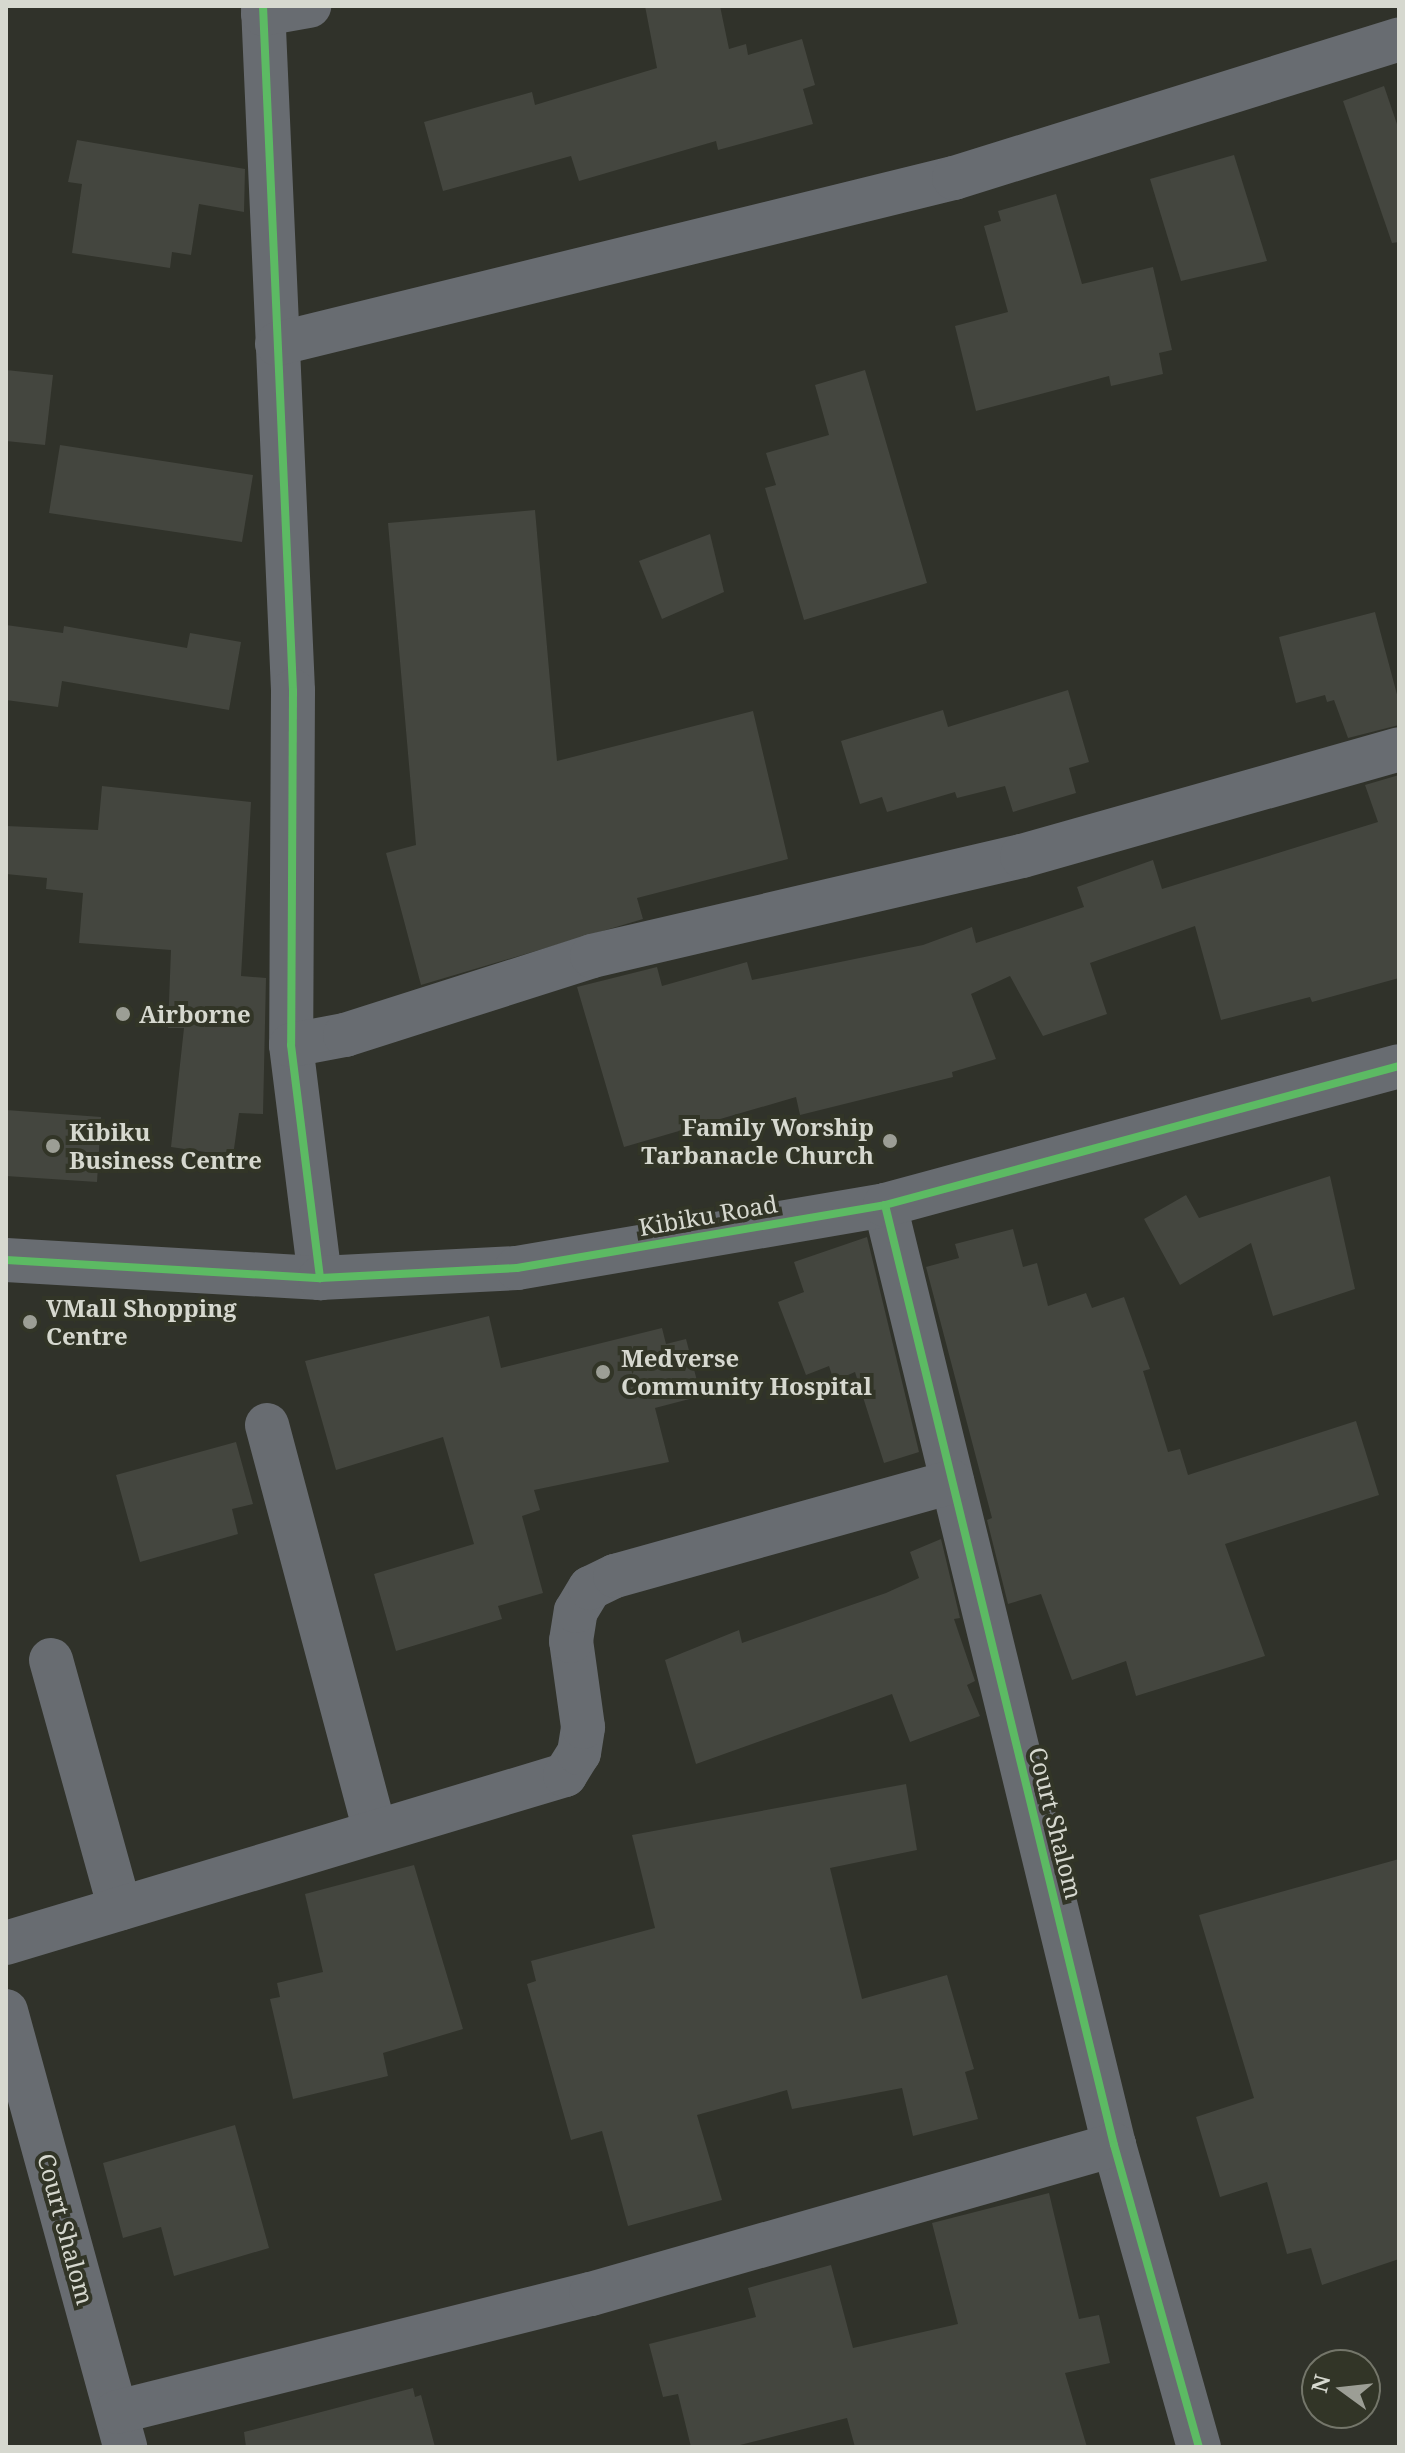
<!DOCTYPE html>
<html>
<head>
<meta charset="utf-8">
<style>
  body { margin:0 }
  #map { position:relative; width:1405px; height:2453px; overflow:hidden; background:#30322a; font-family:"Noto Serif",serif }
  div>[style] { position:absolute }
  .building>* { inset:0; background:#44463f }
  .minor>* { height:44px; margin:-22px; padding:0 22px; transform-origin:22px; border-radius:22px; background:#686c71 }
  .cycleway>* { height:8px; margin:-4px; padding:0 4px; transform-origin:4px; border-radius:4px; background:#5cba63 }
  .dots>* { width:22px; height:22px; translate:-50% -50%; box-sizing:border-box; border:4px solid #323527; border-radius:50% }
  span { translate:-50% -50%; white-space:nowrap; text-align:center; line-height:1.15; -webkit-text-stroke:8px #323527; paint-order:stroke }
  .poi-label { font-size:24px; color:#d6d8cf; font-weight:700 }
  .left { translate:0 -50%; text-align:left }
  .right { translate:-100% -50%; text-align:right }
  .street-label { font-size:24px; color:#d6d8cf }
  .frame { position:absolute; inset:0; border:8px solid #d6d8cf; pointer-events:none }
  .north { position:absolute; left:1301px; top:2349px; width:80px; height:80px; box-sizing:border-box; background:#323527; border:2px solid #74766a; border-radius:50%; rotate:285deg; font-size:22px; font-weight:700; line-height:32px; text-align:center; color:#d6d8cf }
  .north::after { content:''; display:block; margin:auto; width:28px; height:36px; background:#9c9e95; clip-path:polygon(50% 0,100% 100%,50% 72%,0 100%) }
</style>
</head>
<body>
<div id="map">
  <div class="building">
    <div style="clip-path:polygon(645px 6px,720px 6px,729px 49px,746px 44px,748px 55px,802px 39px,815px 85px,803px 89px,813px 124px,718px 150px,716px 141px,579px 181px,571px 156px,443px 191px,424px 122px,532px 92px,535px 105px,657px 68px)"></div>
    <div style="clip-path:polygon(1384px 86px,1399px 130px,1399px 242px,1392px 243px,1343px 101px)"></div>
    <div style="clip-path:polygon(77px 140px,245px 169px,244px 212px,199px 204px,191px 255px,172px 252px,170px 268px,72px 253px,82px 184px,68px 182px)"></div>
    <div style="clip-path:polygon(1234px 155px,1267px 261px,1181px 281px,1150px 179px)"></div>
    <div style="clip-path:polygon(1056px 194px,1082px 284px,1153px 267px,1172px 350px,1159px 353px,1163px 374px,1111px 386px,1109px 376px,976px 411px,955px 326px,1008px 312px,984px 226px,1001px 221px,998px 211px)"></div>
    <div style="clip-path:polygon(6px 370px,53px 375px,45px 445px,6px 441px)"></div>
    <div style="clip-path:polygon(865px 370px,927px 583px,804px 620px,765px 488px,776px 485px,766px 453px,829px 435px,815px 385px)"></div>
    <div style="clip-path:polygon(60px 445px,253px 475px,242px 542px,49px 513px)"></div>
    <div style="clip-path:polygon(535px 510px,557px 761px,753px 711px,788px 859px,637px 898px,643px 919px,421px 985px,386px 853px,416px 845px,388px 523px)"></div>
    <div style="clip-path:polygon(710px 534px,724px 592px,662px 619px,639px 561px)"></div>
    <div style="clip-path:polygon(1375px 612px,1399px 702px,1399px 725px,1348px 738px,1334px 700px,1327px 702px,1325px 695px,1296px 703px,1279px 637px)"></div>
    <div style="clip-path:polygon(6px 625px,63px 633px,64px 626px,187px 648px,190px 633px,241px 642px,229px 710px,62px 681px,58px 707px,6px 700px)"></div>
    <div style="clip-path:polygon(1068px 690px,1089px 762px,1069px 768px,1076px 793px,1013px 812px,1005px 786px,957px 798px,955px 792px,887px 812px,882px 797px,860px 804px,841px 741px,943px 710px,948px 727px)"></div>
    <div style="clip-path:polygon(1399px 775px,1399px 978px,1312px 1002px,1310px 997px,1221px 1020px,1195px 926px,1090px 963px,1107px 1014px,1043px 1036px,1010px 976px,971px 994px,996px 1059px,952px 1072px,953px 1077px,800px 1115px,796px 1097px,624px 1147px,577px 987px,657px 967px,662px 986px,747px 962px,752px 980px,923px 945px,972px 927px,976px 943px,1084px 907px,1077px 887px,1153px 860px,1162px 889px,1378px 822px,1365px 785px)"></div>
    <div style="clip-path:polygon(102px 786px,251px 802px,241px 976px,266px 978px,263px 1114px,239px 1113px,233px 1156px,171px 1147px,184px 1028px,168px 1028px,171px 950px,79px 943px,83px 893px,46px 889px,47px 878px,6px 874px,6px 826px,98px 830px)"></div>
    <div style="clip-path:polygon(6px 1110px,101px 1117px,97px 1182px,6px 1176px)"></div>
    <div style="clip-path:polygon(1330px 1176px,1355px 1289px,1273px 1316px,1251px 1243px,1180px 1285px,1144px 1219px,1186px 1195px,1199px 1218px)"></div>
    <div style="clip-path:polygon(1013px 1229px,1023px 1267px,1037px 1263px,1048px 1306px,1086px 1293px,1092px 1308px,1124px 1297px,1150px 1369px,1143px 1371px,1168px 1452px,1180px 1449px,1188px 1475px,1356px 1421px,1379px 1495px,1225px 1544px,1265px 1656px,1136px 1696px,1126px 1661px,1072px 1680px,1041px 1594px,1008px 1604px,987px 1520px,992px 1518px,926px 1267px,959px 1258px,955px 1244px)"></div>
    <div style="clip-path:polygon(867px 1237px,919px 1452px,884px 1463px,855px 1372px,834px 1381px,829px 1366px,806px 1375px,778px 1302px,804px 1292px,794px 1262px)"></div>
    <div style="clip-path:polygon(489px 1316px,501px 1368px,662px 1328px,666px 1344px,686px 1339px,701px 1396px,655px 1408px,669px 1462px,534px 1490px,540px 1510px,522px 1516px,543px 1593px,498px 1606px,502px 1619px,396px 1651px,374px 1574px,474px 1544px,443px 1437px,336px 1470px,305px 1361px)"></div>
    <div style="clip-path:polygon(236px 1442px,253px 1504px,232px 1509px,238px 1534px,140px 1562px,116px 1475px)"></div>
    <div style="clip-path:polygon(941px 1539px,960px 1618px,954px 1619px,975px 1681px,967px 1685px,980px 1716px,910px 1742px,892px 1694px,696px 1764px,665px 1660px,739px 1630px,742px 1643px,886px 1593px,919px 1578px,910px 1552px)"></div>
    <div style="clip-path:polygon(906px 1784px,917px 1850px,830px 1868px,862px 1999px,947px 1975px,974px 2069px,965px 2072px,978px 2119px,913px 2136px,902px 2088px,792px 2109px,787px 2090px,697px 2115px,722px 2200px,628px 2226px,602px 2131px,571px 2140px,527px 1984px,536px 1981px,531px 1961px,655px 1928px,632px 1835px)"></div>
    <div style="clip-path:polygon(1399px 1859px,1399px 2259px,1322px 2285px,1311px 2248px,1287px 2254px,1267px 2182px,1220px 2197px,1196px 2117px,1254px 2098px,1199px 1915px)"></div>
    <div style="clip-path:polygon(414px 1865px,463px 2029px,383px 2053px,388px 2076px,293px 2099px,270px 1999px,280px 1997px,277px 1983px,323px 1972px,305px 1894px)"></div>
    <div style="clip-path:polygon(235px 2125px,269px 2248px,174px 2276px,161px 2227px,123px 2238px,103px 2163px)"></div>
    <div style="clip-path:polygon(1049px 2193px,1079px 2319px,1099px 2315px,1110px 2363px,1065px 2373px,1087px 2447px,855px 2447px,847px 2418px,732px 2447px,691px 2447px,678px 2394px,663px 2397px,649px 2344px,756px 2317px,748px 2288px,831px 2265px,853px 2348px,958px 2324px,932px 2223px)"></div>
    <div style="clip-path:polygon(413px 2388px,415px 2397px,421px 2395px,435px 2447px,246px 2447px,244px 2432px)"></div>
  </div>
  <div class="minor">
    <div style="left:263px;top:6px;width:686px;rotate:87.49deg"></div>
    <div style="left:293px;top:691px;width:354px;rotate:90.3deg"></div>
    <div style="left:291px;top:1045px;width:235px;rotate:82.9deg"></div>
    <div style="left:263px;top:14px;width:47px;rotate:-9.9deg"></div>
    <div style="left:277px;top:344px;width:697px;rotate:-13.78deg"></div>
    <div style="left:954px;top:178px;width:466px;rotate:-17.3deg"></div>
    <div style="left:291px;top:1045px;width:55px;rotate:-10.5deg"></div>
    <div style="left:345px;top:1035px;width:259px;rotate:-17.7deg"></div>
    <div style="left:592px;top:956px;width:441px;rotate:-13.1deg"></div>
    <div style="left:1022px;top:856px;width:392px;rotate:-15.8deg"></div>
    <div style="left:885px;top:1205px;width:967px;rotate:76.31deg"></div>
    <div style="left:1114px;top:2145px;width:314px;rotate:74.3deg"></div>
    <div style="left:6px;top:1260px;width:315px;rotate:3.3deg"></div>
    <div style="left:320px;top:1278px;width:197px;rotate:-2.9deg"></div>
    <div style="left:517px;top:1268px;width:373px;rotate:-9.7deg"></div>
    <div style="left:885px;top:1205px;width:532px;rotate:-15.13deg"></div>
    <div style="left:267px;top:1425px;width:420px;rotate:75.1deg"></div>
    <div style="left:51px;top:1660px;width:258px;rotate:74.5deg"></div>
    <div style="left:6px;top:1943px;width:584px;rotate:-16.73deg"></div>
    <div style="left:565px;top:1775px;width:26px;rotate:-58deg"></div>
    <div style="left:579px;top:1753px;width:26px;rotate:-81deg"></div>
    <div style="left:583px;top:1727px;width:87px;rotate:-97.9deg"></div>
    <div style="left:571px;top:1641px;width:30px;rotate:-81deg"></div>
    <div style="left:576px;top:1611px;width:27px;rotate:-59deg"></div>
    <div style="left:590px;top:1588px;width:28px;rotate:-26deg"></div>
    <div style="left:615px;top:1576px;width:350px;rotate:-15.6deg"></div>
    <div style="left:6px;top:2011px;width:452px;rotate:74.7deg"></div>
    <div style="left:117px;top:2412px;width:488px;rotate:-14deg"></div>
    <div style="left:591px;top:2294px;width:544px;rotate:-15.9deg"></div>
  </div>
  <div class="cycleway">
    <div style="left:263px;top:6px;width:686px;rotate:87.49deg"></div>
    <div style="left:293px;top:691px;width:354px;rotate:90.3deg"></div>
    <div style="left:291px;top:1045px;width:235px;rotate:82.9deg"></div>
    <div style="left:885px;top:1205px;width:967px;rotate:76.31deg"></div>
    <div style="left:1114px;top:2145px;width:314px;rotate:74.3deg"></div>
    <div style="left:6px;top:1260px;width:315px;rotate:3.3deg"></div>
    <div style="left:320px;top:1278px;width:197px;rotate:-2.9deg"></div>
    <div style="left:517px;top:1268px;width:373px;rotate:-9.7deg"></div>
    <div style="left:885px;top:1205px;width:532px;rotate:-15.13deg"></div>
  </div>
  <div class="dots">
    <div style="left:123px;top:1014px;background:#9c9e95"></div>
    <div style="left:890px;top:1141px;background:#9c9e95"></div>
    <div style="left:53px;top:1146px;background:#9c9e95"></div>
    <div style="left:30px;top:1322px;background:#9c9e95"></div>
    <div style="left:603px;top:1372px;background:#9c9e95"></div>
  </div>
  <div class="poi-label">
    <span class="left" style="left:139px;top:1014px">Airborne</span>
    <span class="right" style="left:874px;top:1141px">Family Worship<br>Tarbanacle Church</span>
    <span class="left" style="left:69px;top:1146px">Kibiku<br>Business Centre</span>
    <span class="left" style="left:46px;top:1322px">VMall Shopping<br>Centre</span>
    <span class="left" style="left:621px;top:1372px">Medverse<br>Community Hospital</span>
  </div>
  <div class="street-label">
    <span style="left:708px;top:1215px;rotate:-10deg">Kibiku Road</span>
    <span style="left:1056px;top:1823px;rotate:76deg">Court Shalom</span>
    <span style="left:66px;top:2229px;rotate:75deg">Court Shalom</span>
  </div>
  <div class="frame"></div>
  <div class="north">N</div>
</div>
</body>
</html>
